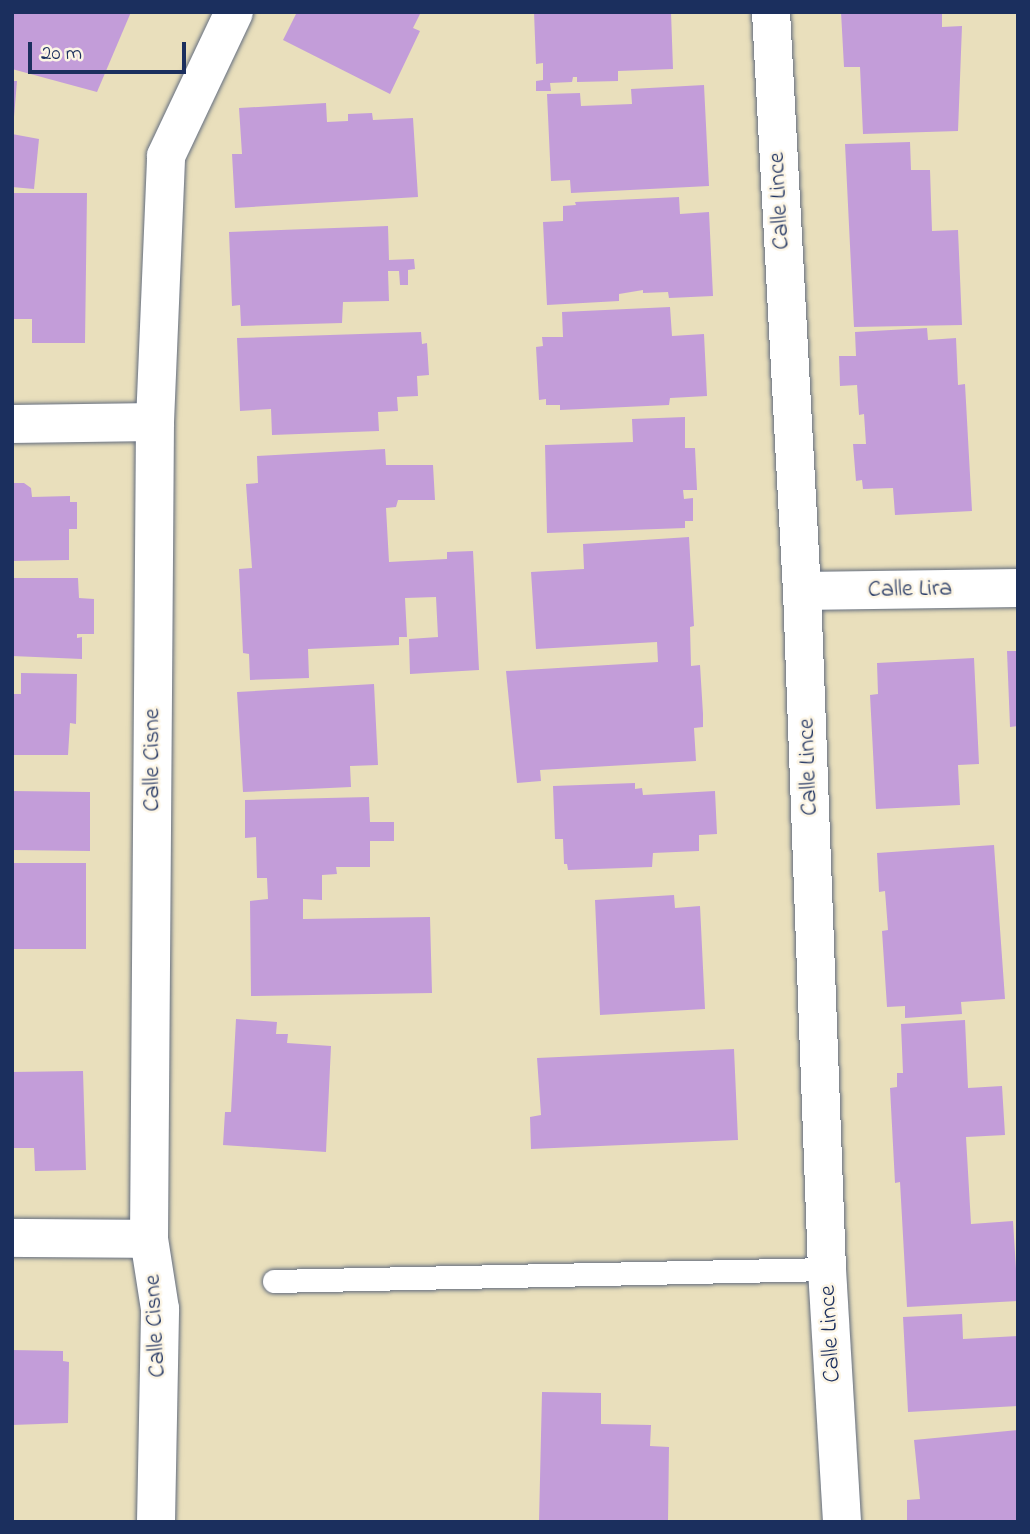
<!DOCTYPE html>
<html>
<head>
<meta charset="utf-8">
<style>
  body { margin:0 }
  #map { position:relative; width:1030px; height:1534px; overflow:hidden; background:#e9dfbc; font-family:"Indie Flower",sans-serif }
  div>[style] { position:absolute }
  .building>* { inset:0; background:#c39dd9 }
  .roads { filter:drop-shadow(0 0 2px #636d7f) drop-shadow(0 0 2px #636d7f) }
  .lane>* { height:23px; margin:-11.5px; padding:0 11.5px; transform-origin:11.5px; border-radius:11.5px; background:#fff }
  .street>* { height:38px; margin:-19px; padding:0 19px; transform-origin:19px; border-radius:19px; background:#fff }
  span { translate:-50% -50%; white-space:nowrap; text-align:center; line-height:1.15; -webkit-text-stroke:5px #fcf5e5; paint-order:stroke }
  .street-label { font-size:24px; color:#1b2f5e }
  .frame { position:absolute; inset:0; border:14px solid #1b2f5e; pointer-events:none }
  .scale { position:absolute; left:28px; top:42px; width:158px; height:32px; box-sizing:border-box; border:4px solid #1b2f5e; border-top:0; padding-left:9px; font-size:21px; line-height:24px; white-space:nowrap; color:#1b2f5e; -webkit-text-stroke:5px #fcf5e5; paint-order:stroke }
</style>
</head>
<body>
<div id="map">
  <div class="building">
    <div style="clip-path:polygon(12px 12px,131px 12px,97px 92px,12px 69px)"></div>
    <div style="clip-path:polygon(297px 12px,421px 12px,413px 28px,420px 31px,390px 94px,283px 40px)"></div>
    <div style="clip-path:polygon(534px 12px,671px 12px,673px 69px,618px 71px,618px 81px,577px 82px,577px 77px,573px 77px,572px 82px,550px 83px,551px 91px,536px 91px,536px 81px,543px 80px,543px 63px,536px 64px)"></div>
    <div style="clip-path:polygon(841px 12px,942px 12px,942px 27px,962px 26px,958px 131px,863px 134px,860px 67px,844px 67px)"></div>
    <div style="clip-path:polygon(12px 81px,17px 81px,14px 117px,12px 117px)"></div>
    <div style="clip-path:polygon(704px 85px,709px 186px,571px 193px,570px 180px,551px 181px,547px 94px,580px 93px,581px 106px,632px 104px,631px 89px)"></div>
    <div style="clip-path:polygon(326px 103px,327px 122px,348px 121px,348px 114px,372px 113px,373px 120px,413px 118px,418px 197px,235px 208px,232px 154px,242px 154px,239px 108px)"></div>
    <div style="clip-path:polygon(12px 134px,39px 139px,34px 189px,12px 187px)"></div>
    <div style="clip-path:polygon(910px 142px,911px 170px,930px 170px,932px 231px,958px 230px,962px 325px,854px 327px,845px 144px)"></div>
    <div style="clip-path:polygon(12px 193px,87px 193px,85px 343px,32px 343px,32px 319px,12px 319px)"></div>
    <div style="clip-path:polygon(679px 197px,680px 214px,709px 212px,713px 296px,669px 298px,668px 292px,643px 293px,643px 290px,619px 294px,619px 301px,547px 305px,543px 222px,563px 221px,563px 206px,576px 205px,575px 202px)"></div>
    <div style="clip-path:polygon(388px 226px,389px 260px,414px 259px,415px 269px,408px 270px,408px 285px,400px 285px,399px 271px,388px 271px,389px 301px,343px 302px,342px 323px,241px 326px,240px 305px,232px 306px,229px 232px)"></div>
    <div style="clip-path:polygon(670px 307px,672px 336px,704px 334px,707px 396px,670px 398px,669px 405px,560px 410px,560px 405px,546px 405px,546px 399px,539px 400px,536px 347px,543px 346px,542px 337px,563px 337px,562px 312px)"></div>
    <div style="clip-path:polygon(927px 328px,928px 340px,956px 338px,958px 385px,965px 384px,972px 511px,895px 515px,893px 488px,863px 489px,862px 480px,856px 481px,853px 444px,866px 444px,864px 414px,859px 415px,857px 385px,840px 386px,839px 356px,856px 356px,855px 332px)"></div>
    <div style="clip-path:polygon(421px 332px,422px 344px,427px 343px,429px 375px,417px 376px,418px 396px,397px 397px,398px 411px,378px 412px,379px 431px,272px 435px,271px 409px,240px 411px,237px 338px)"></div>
    <div style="clip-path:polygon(685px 417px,685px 448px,695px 448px,697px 490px,683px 490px,684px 499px,693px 498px,693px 521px,685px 521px,685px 528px,547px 533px,545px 445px,633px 442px,632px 419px)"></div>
    <div style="clip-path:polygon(385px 449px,386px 465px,433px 465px,435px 500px,398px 500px,396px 507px,386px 508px,389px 562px,447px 559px,447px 552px,473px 551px,479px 670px,410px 674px,409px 639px,438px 637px,436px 597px,405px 598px,407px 637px,399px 637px,399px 645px,308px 649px,309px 678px,250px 680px,249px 654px,243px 653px,239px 569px,252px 568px,246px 484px,258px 483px,257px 456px)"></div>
    <div style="clip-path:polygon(12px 483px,24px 483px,31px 488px,32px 497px,70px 496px,70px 502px,77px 502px,77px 529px,69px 529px,69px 560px,12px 561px)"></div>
    <div style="clip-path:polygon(689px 537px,694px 626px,690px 627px,691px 666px,700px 665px,703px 714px,703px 727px,694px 728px,696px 761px,540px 770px,541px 781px,517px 783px,506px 671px,658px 662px,657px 642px,536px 649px,531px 572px,584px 569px,583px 544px)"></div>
    <div style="clip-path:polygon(12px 578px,78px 578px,79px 598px,94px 599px,94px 634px,77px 634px,77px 638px,82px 637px,82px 659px,12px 656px)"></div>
    <div style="clip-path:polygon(1007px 651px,1018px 651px,1018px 726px,1010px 727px)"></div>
    <div style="clip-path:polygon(974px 658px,979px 764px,958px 765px,960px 805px,876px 809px,870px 695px,878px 694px,877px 663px)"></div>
    <div style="clip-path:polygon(21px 673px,77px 674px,76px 724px,70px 723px,68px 755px,12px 755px,12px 694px,21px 694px)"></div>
    <div style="clip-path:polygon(374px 684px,378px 765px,350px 766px,351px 787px,243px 792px,237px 692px)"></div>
    <div style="clip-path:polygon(635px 783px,635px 789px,642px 788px,643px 795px,715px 791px,717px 834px,699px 835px,699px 851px,653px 853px,652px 867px,568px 870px,567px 864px,564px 864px,563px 839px,555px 839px,553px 786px)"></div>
    <div style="clip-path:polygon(12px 791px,90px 792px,90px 851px,12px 850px)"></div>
    <div style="clip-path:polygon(369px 797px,370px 822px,394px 822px,394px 841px,370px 841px,370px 867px,336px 867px,337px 874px,322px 875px,322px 900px,303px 899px,303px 919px,430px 917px,432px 993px,251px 996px,250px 901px,268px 899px,267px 878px,257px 878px,256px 837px,245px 838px,245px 800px)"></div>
    <div style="clip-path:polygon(994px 845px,1005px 999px,961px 1002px,962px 1014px,905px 1018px,905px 1006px,887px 1007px,882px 931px,888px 930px,885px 891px,879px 892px,877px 853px)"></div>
    <div style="clip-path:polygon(12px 863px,86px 863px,86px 949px,12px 949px)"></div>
    <div style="clip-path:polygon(674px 895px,675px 908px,700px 906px,705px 1009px,600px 1015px,595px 900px)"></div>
    <div style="clip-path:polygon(236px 1019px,277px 1022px,276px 1034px,288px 1034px,287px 1043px,331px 1046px,326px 1152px,223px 1145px,225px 1112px,231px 1112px)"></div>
    <div style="clip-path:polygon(965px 1020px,968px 1088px,1002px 1086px,1005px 1135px,966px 1137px,971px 1224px,1013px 1221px,1018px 1301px,907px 1307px,900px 1182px,895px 1183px,890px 1088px,897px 1087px,897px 1073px,903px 1073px,901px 1024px)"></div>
    <div style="clip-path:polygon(734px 1049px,738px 1140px,531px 1149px,530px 1117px,541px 1115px,537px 1058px)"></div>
    <div style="clip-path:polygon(83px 1071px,86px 1170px,35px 1171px,34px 1148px,12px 1148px,12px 1072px)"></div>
    <div style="clip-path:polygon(962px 1314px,963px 1339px,1018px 1336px,1018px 1406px,908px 1412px,903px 1317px)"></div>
    <div style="clip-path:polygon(12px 1350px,63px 1351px,63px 1361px,69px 1362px,68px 1423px,12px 1425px)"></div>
    <div style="clip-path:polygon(542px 1392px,601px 1393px,601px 1424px,651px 1425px,650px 1446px,669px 1447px,668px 1522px,539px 1522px)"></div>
    <div style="clip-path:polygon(1018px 1430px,1018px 1522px,907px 1522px,907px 1500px,920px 1499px,914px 1440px)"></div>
  </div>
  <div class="roads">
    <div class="lane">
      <div style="left:274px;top:1281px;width:553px;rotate:-1.24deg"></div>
    </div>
    <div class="street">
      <div style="left:771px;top:12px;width:580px;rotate:86.94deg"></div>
      <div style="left:802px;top:591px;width:678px;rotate:87.89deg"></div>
      <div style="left:827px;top:1269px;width:253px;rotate:86.6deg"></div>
      <div style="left:12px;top:424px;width:143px;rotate:-0.8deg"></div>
      <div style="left:802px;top:591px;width:216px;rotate:-0.8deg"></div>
      <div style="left:12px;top:1238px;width:137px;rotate:0.4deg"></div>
      <div style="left:156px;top:1522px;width:213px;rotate:-88.9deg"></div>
      <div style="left:160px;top:1309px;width:71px;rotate:-98.9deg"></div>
      <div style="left:149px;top:1239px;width:817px;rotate:-89.58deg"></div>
      <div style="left:155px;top:422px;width:266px;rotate:-87.6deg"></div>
      <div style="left:166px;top:156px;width:159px;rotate:-64.7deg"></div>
    </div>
  </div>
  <div class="street-label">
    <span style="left:780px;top:201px;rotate:-93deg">Calle Lince</span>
    <span style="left:910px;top:590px;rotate:-1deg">Calle Lira</span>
    <span style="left:153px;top:760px;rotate:-90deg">Calle Cisne</span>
    <span style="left:809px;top:767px;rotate:-92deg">Calle Lince</span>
    <span style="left:156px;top:1326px;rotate:-93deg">Calle Cisne</span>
    <span style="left:831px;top:1334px;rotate:-93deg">Calle Lince</span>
  </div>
  <div class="frame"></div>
  <div class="scale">20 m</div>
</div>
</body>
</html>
